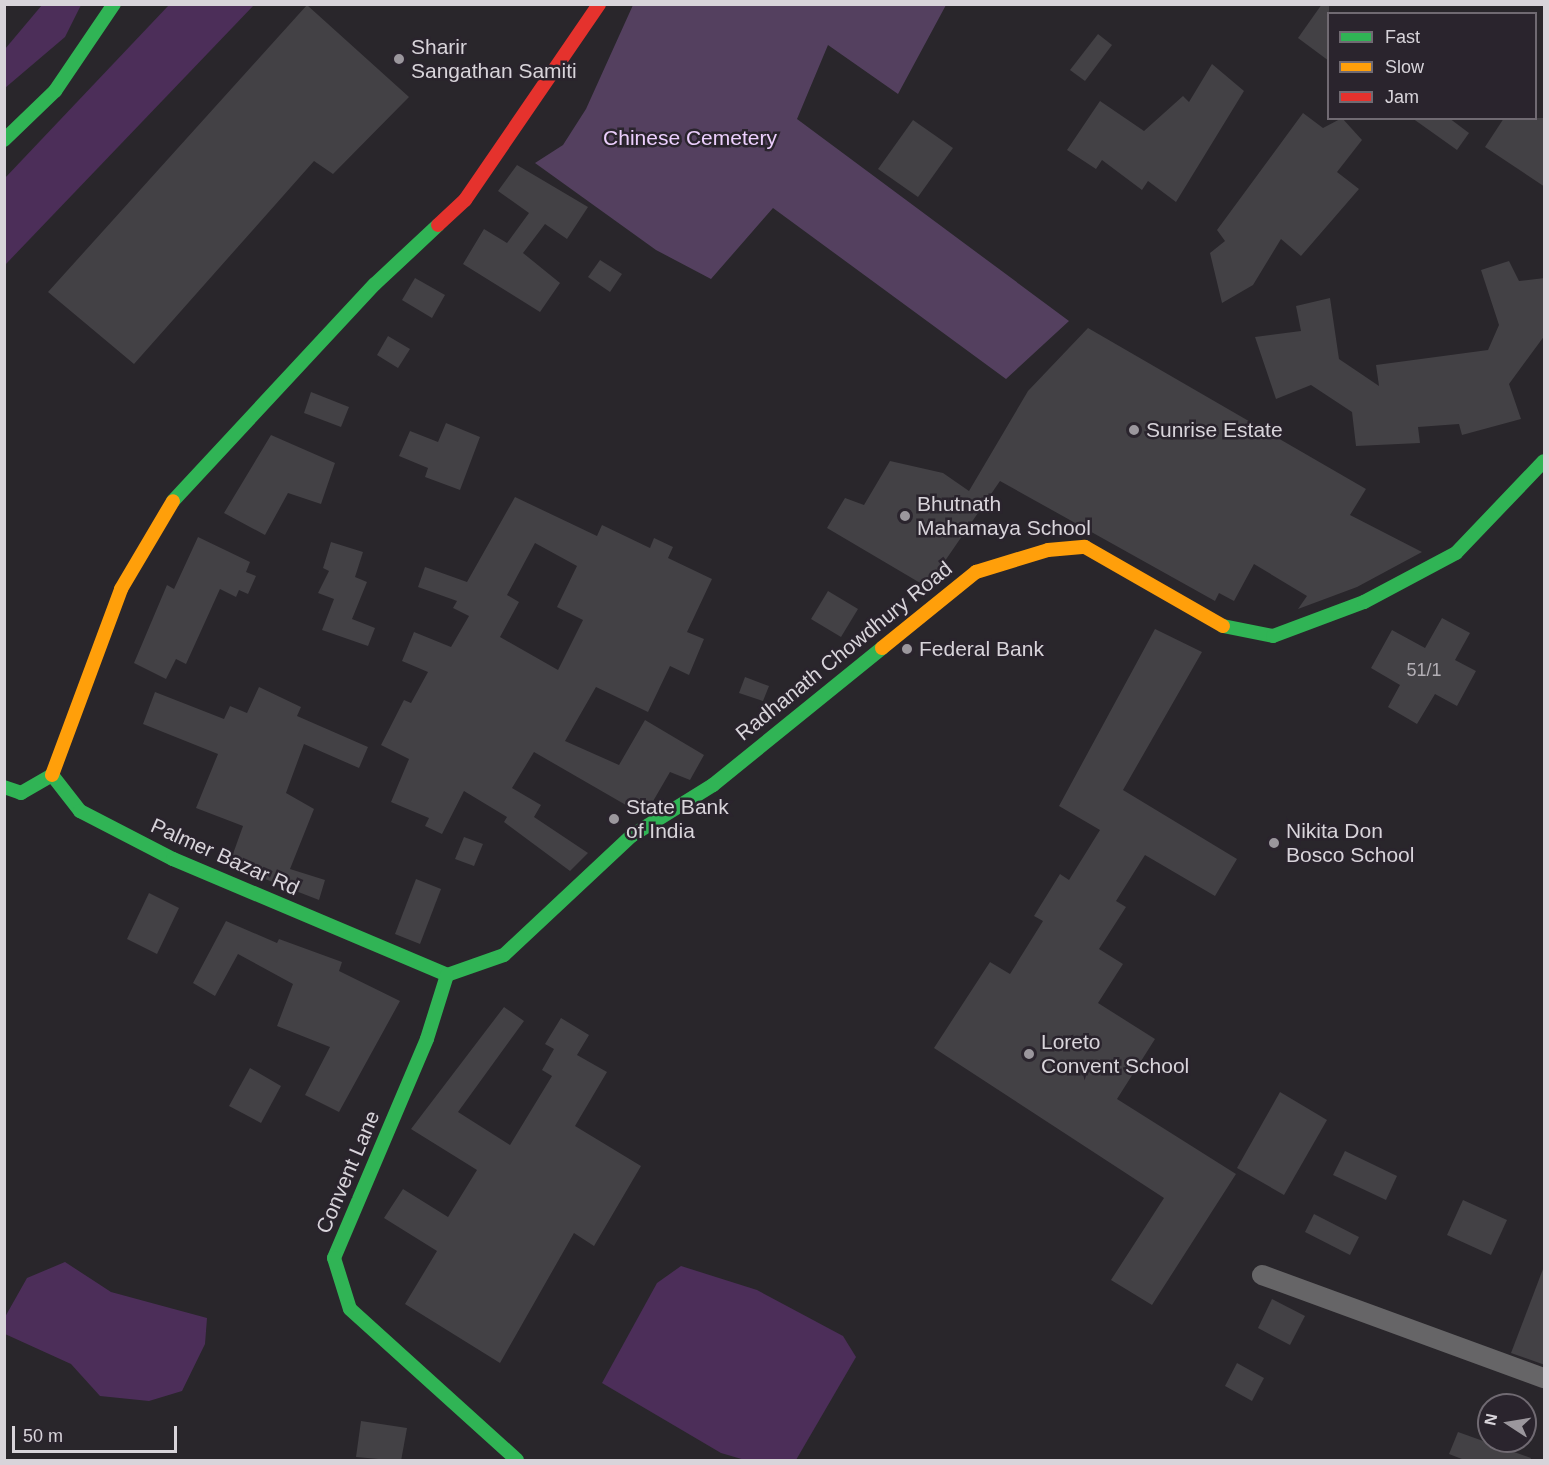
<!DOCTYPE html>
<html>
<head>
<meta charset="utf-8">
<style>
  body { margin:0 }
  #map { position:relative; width:1549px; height:1465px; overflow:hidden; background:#29262b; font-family:Arial,sans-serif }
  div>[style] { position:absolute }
  .green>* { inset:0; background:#54405f }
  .water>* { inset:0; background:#4c2e59 }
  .building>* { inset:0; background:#434145 }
  .street>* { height:20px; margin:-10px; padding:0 10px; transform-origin:10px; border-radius:10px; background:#666567 }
  .fast>* { height:14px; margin:-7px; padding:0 7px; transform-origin:7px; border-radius:7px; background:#30b455 }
  .slow>* { height:14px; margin:-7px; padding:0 7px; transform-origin:7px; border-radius:7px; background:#ff9f0a }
  .jam>* { height:14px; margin:-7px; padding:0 7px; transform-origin:7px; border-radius:7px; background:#e5322d }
  .dots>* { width:16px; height:16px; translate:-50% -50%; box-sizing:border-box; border:3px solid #2a242d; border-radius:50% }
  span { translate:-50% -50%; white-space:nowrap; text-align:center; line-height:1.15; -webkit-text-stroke:5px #2a242d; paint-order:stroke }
  .number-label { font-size:18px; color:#b3afb5 }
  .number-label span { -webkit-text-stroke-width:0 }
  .poi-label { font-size:21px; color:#d8d4da }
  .left { translate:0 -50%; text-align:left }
  .park-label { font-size:21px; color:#eccffd }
  .street-label { font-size:21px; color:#d8d4da }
  .frame { position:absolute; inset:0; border:6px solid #d8d4da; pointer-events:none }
  .legend { position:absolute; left:1327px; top:12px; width:210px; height:108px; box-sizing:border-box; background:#2a242d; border:2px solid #706a72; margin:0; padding:8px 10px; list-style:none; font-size:18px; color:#d8d4da }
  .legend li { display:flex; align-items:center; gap:12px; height:30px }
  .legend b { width:30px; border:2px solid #706a72 }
  .north { position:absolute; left:1477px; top:1393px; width:60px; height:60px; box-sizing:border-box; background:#2a242d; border:2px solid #706a72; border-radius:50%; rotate:282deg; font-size:16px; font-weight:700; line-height:24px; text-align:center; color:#d8d4da }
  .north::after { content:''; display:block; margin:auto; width:21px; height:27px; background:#9b979d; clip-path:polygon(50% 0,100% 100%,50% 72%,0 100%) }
  .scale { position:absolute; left:12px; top:1426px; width:165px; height:27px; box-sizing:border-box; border:3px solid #d8d4da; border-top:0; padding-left:8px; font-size:18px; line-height:21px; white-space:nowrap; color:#d8d4da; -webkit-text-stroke:4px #2a242d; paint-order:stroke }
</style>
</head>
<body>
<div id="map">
  <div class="green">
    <div style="clip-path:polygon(633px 5px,946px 5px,898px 94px,828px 45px,797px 119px,1069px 321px,1006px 379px,773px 208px,711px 279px,656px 250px,535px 163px,563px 145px,586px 109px)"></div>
  </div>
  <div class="water">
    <div style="clip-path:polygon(42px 5px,81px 5px,65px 37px,5px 88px,5px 49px)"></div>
    <div style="clip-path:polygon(169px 5px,254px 5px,5px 265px,5px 178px)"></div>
    <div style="clip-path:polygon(65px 1262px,111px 1292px,207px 1318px,205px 1344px,182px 1391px,149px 1401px,100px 1396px,71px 1364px,5px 1334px,5px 1317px,27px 1278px)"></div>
    <div style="clip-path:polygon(681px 1266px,757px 1290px,843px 1336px,856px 1357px,796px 1460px,745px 1460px,721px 1453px,602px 1383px,657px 1283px)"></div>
  </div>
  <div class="building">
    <div style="clip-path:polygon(1322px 4px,1329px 4px,1329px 61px,1298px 38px)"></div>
    <div style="clip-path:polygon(307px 5px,409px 97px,333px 174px,314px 161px,134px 364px,48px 292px)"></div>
    <div style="clip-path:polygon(1098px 34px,1112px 45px,1085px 81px,1070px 70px)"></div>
    <div style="clip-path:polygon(1212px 64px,1244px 91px,1176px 202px,1148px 181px,1142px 190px,1102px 160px,1096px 169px,1067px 150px,1100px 101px,1144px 131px,1183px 96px,1189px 102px)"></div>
    <div style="clip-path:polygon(1303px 113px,1323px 128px,1342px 118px,1362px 140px,1337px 172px,1359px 189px,1301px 256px,1281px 239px,1253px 285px,1222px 303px,1210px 253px,1225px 241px,1217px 230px)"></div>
    <div style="clip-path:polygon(1412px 118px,1449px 118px,1469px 133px,1457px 150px)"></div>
    <div style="clip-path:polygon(1504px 118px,1545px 118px,1545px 187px,1485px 147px)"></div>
    <div style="clip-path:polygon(913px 120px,953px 148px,918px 197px,878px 169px)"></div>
    <div style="clip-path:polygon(517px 165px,588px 207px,567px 239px,545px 224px,523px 253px,560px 283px,540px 312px,463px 264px,484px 229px,507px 243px,529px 213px,498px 191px)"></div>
    <div style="clip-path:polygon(600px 260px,622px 274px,610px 292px,588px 277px)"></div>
    <div style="clip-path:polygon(1509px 261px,1519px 281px,1545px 278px,1545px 335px,1509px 384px,1521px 419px,1462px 435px,1459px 424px,1418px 427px,1420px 443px,1356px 446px,1352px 412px,1311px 385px,1276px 399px,1255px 337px,1301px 331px,1296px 306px,1330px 298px,1339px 359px,1379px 386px,1376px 365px,1488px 350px,1499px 325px,1481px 270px)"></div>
    <div style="clip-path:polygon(415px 278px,445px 295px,432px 318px,402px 300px)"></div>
    <div style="clip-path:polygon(1088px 328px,1366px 489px,1350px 515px,1422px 552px,1357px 587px,1298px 609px,1307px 596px,1254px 564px,1234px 601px,1219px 593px,1215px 601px,1000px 481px,927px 587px,827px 528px,845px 498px,864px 505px,890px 461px,943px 473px,969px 491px,1028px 391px)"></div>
    <div style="clip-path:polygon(388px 336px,410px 349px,398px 368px,377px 355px)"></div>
    <div style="clip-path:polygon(311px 392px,349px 407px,341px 427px,304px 413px)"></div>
    <div style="clip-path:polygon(446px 423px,480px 437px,460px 490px,425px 477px,428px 468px,399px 456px,410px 431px,438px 442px)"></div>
    <div style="clip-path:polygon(271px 435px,335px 463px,321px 504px,288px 493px,265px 535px,224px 513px)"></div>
    <div style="clip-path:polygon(evenodd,515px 497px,597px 536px,602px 525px,650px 548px,654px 538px,673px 547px,668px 558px,712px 579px,687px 632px,704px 639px,689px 675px,670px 666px,648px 712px,596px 687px,565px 741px,619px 765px,645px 720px,704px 755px,690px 780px,670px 772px,652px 803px,638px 812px,534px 752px,512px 788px,541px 805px,534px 817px,588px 853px,570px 871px,504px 822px,507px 817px,464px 791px,442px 834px,425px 826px,429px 818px,391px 802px,409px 759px,381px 745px,404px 700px,411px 703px,428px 672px,402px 661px,414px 632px,451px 647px,469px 616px,453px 608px,457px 601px,418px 587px,425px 567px,467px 582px,515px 497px,535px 543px,577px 566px,557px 607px,583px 620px,558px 670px,500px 637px,519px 602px,507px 595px,535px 543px)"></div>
    <div style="clip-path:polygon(198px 537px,250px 562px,246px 572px,256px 576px,248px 594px,239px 590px,236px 597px,220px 589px,186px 664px,176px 659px,166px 679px,134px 663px,167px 585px,174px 589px)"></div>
    <div style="clip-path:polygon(331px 542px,363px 552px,355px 577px,367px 582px,352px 619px,375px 628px,368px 646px,322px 630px,334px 599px,318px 593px,329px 571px,323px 568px)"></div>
    <div style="clip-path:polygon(828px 591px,858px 609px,841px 637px,811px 619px)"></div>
    <div style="clip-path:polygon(1442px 618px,1470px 633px,1455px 660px,1476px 671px,1457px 706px,1435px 694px,1417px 724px,1388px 707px,1400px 685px,1371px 668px,1392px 630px,1425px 648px)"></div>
    <div style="clip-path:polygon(1155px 629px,1202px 652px,1123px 790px,1237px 859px,1215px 896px,1145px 855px,1116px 901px,1126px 907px,1099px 949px,1123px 964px,1098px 1003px,1155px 1039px,1117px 1099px,1236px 1174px,1152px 1305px,1111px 1280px,1164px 1198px,934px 1048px,990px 962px,1010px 974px,1043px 921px,1034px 916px,1060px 874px,1069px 880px,1100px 830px,1059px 806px)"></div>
    <div style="clip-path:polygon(745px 677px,769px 686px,763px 701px,739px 693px)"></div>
    <div style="clip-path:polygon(259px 687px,301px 707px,297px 716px,368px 747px,359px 768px,304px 744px,286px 793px,314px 809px,290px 869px,325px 880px,319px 900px,229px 865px,243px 826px,196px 808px,218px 754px,143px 724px,155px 692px,224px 719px,230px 706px,247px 713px)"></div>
    <div style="clip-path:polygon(464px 837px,483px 844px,474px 866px,455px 859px)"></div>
    <div style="clip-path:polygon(416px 879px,441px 889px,420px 944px,395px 934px)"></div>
    <div style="clip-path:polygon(149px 893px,179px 908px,157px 954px,127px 939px)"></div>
    <div style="clip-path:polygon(226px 921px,277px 943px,279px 939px,342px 962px,339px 971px,400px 1001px,339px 1112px,305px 1095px,330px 1047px,277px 1026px,293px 984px,238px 954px,215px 996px,193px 983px)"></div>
    <div style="clip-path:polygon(504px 1007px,524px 1021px,458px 1112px,510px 1145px,552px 1076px,542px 1070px,554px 1049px,545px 1044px,561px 1018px,589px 1035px,577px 1055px,607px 1072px,575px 1126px,641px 1166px,594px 1246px,574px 1233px,500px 1363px,405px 1304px,437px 1251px,384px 1218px,403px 1189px,448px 1217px,477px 1170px,411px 1129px)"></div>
    <div style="clip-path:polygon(250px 1068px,281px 1086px,261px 1123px,229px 1106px)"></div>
    <div style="clip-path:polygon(1280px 1092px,1327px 1120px,1284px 1195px,1237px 1168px)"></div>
    <div style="clip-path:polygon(1345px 1151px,1397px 1176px,1386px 1200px,1333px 1175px)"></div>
    <div style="clip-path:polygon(1463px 1200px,1507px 1220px,1491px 1255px,1447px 1235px)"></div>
    <div style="clip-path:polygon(1314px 1214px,1359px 1237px,1350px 1255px,1305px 1232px)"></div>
    <div style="clip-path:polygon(1543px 1269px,1545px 1269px,1545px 1365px,1511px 1353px)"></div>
    <div style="clip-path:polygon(1272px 1299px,1305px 1316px,1290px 1345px,1258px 1328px)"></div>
    <div style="clip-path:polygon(1237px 1363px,1264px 1378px,1252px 1401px,1225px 1386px)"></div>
    <div style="clip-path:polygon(361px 1421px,407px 1428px,401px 1461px,356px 1457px)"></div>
    <div style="clip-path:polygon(1458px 1432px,1531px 1458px,1530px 1461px,1467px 1461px,1449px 1454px)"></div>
  </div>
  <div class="street">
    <div style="left:1262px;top:1275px;width:300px;rotate:20.1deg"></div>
  </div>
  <div class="fast">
    <div style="left:4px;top:140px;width:71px;rotate:-43.9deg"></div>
    <div style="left:55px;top:91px;width:105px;rotate:-55.9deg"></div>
    <div style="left:173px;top:501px;width:296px;rotate:-47.1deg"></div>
    <div style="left:375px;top:284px;width:86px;rotate:-43.1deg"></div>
    <div style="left:1223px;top:626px;width:51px;rotate:11.3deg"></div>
    <div style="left:1273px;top:636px;width:97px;rotate:-20.5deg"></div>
    <div style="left:1364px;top:602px;width:104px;rotate:-28deg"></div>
    <div style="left:1456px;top:553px;width:127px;rotate:-46.3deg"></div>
    <div style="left:52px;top:775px;width:46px;rotate:52.1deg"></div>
    <div style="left:80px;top:811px;width:105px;rotate:27.3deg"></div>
    <div style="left:173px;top:859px;width:298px;rotate:22.9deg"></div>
    <div style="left:4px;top:787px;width:18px;rotate:19deg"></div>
    <div style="left:21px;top:793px;width:36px;rotate:-30deg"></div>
    <div style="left:447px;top:975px;width:60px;rotate:-19.3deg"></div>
    <div style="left:504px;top:955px;width:174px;rotate:-43.1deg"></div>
    <div style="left:631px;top:836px;width:97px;rotate:-31.9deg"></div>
    <div style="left:713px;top:785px;width:218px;rotate:-39deg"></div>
    <div style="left:447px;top:975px;width:67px;rotate:107.4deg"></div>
    <div style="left:427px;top:1039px;width:238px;rotate:113deg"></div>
    <div style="left:334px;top:1258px;width:53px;rotate:72.6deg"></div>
    <div style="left:350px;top:1309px;width:225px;rotate:42.1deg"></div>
  </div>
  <div class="slow">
    <div style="left:882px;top:648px;width:121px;rotate:-39deg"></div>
    <div style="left:976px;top:572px;width:75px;rotate:-17deg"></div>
    <div style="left:1048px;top:550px;width:37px;rotate:-5deg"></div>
    <div style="left:1085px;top:547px;width:159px;rotate:29.8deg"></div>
    <div style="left:52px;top:775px;width:198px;rotate:-69.6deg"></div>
    <div style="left:121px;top:589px;width:102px;rotate:-59.4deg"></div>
  </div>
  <div class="jam">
    <div style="left:438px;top:225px;width:37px;rotate:-43deg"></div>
    <div style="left:465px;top:200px;width:237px;rotate:-55.6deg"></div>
  </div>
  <div class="dots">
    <div style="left:399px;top:59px;background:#9b979d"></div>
    <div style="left:1134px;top:430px;background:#9b979d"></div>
    <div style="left:905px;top:516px;background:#9b979d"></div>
    <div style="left:907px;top:649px;background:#9b979d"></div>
    <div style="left:614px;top:819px;background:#9b979d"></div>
    <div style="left:1274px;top:843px;background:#9b979d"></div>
    <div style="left:1029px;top:1054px;background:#9b979d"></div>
  </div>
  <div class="number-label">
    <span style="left:1424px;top:670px">51/1</span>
  </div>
  <div class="poi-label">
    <span class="left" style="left:411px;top:59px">Sharir<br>Sangathan Samiti</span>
    <span class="left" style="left:1146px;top:430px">Sunrise Estate</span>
    <span class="left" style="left:917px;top:516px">Bhutnath<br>Mahamaya School</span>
    <span class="left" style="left:919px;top:649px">Federal Bank</span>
    <span class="left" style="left:626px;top:819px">State Bank<br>of India</span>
    <span class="left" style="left:1286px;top:843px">Nikita Don<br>Bosco School</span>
    <span class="left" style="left:1041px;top:1054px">Loreto<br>Convent School</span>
  </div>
  <div class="park-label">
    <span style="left:690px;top:138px">Chinese Cemetery</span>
  </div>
  <div class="street-label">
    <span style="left:844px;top:651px;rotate:-39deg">Radhanath Chowdhury Road</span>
    <span style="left:225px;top:857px;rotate:24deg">Palmer Bazar Rd</span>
    <span style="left:348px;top:1172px;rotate:-67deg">Convent Lane</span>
  </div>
  <div class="frame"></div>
  <ul class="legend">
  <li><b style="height:8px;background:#30b455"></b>Fast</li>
  <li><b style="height:8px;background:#ff9f0a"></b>Slow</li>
  <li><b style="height:8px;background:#e5322d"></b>Jam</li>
  </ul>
  <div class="north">N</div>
  <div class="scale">50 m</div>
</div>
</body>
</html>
